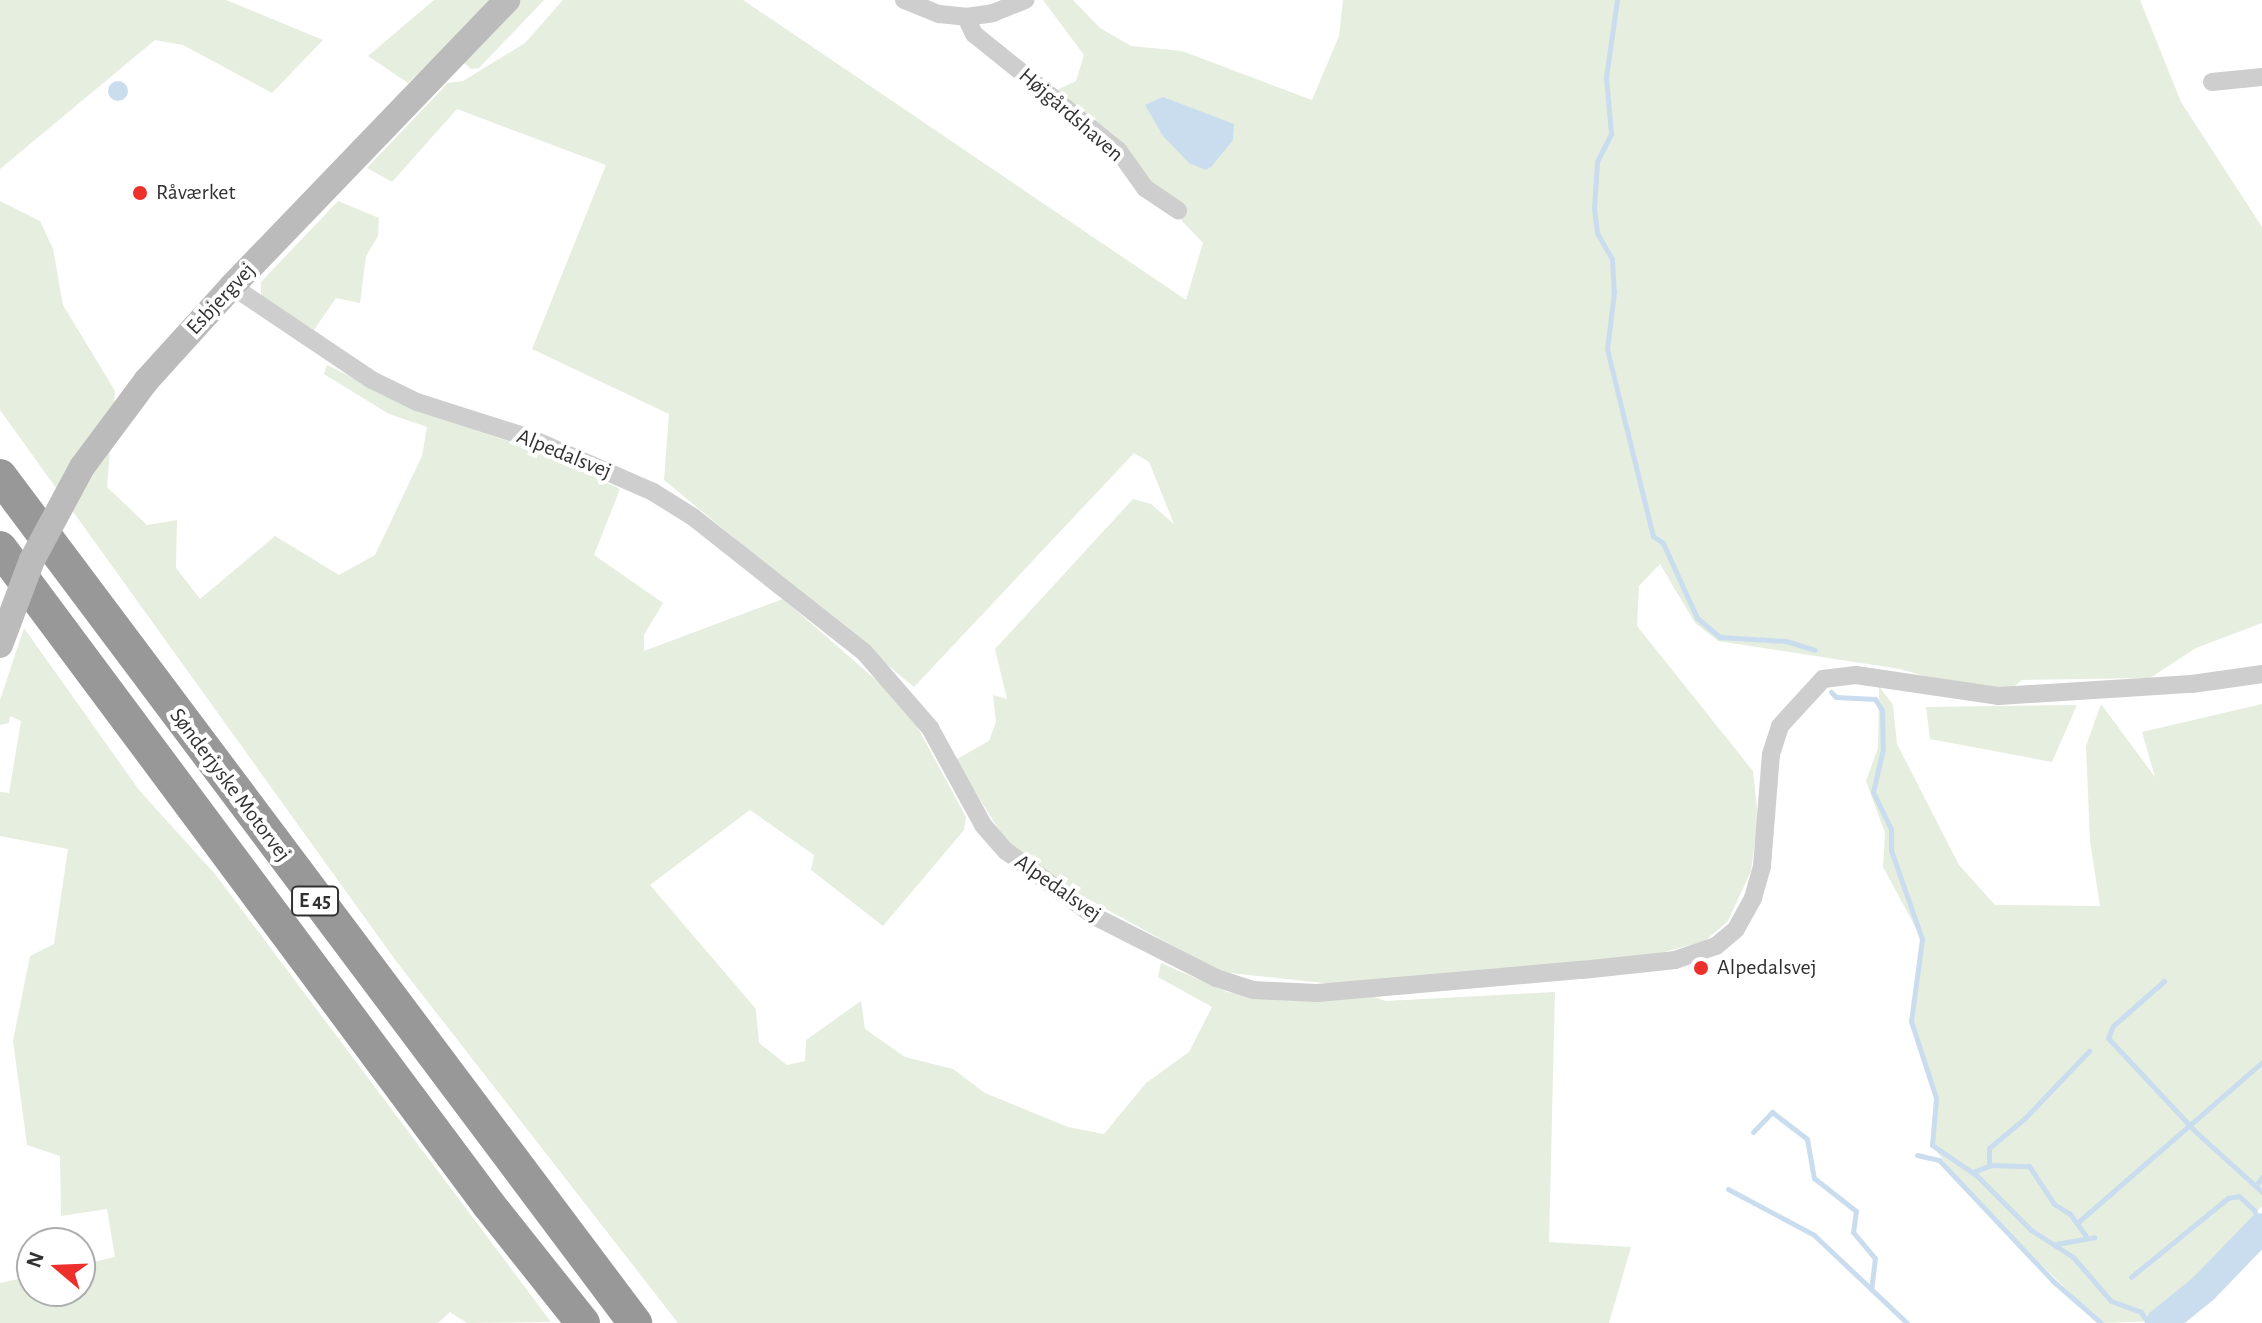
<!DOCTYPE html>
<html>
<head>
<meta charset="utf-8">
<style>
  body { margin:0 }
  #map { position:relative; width:2262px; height:1323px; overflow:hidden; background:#fff; font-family:"Alegreya Sans",sans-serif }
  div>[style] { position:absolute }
  .green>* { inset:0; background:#e6eedf }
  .water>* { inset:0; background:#caddef }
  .round { border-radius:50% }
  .stream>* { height:5px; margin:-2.5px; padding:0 2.5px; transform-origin:2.5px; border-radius:2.5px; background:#caddef }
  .river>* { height:30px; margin:-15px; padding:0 15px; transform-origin:15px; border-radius:15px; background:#caddef }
  .minor>* { height:18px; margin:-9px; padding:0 9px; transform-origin:9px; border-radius:9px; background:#cecece }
  .secondary>* { height:26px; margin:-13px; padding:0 13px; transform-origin:13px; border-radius:13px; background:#bbb }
  .motorway>* { height:34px; margin:-17px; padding:0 17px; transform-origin:17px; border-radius:17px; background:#989898 }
  .secondary-bridge>* { height:26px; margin:-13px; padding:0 13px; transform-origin:13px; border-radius:13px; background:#bbb }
  .dots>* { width:22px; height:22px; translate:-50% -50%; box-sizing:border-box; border:4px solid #fff; border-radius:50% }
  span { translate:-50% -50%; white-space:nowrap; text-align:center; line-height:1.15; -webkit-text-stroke:8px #fff; paint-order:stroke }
  .shield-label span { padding:2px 6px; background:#fff; border:2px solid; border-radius:6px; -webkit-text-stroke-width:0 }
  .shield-label { font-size:20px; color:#313131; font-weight:700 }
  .street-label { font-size:22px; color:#313131 }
  .poi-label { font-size:22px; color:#313131 }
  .left { translate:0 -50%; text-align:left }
  .north { position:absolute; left:16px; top:1227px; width:80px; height:80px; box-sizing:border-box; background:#fff; border:2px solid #adadad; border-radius:50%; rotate:289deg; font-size:22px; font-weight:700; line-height:32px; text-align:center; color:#313131 }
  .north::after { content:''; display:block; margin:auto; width:28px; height:36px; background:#ee302d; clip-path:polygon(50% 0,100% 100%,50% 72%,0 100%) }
</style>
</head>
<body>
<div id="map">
  <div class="green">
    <div style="clip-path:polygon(0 0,226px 0,323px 40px,272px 93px,183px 45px,155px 40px,0 169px)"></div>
    <div style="clip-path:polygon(434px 0,495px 0,408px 83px,368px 56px)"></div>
    <div style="clip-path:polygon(518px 0,544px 0,479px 68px,471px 69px,463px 62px)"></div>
    <div style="clip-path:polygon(563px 0,743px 0,1186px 300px,1203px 243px,1057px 90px,1076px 81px,1084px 55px,1043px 0,1073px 0,1100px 28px,1131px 46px,1182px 51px,1312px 100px,1339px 36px,1343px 0,2140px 0,2181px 102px,2262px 227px,2262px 623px,2196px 648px,2150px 678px,2022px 680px,2012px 688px,1952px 684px,1900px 669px,1718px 641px,1695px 623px,1660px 564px,1639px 586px,1637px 626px,1753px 771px,1758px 817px,1751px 871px,1728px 921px,1705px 941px,1653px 955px,1342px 985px,1220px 972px,1034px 869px,999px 830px,955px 760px,989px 741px,996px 722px,993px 695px,1007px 699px,995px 649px,1133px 499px,1151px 504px,1174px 524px,1149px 462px,1134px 453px,914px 687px,664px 480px,669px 414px,532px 349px,606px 165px,457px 109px,392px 182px,367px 168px,448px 83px,463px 81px,525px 43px)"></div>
    <div style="clip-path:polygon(0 201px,40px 221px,53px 249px,63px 305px,115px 391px,107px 487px,147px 525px,177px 520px,176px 568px,200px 599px,275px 536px,339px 575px,375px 555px,422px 456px,427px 427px,389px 414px,324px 374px,327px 365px,424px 413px,544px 453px,620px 489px,594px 555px,663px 603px,644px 635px,644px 651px,783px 599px,906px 706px,966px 817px,964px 830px,883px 926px,811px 870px,814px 855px,750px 810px,650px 885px,756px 1009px,759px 1043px,787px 1065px,805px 1061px,806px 1040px,861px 1001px,865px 1029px,905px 1057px,953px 1069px,985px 1093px,1068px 1127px,1104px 1134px,1146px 1083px,1189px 1052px,1212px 1007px,1158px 977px,1161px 963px,1227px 992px,1279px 1000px,1368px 995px,1386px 1001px,1555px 992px,1549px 1242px,1631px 1247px,1609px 1323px,678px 1323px,396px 961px,0 410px)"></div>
    <div style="clip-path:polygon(338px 201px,379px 218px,378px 236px,366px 256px,360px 303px,336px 298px,314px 330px,261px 297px,261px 282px)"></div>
    <div style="clip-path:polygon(24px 628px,139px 790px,215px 874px,551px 1322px,467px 1323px,450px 1312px,438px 1323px,0 1323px,0 1283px,32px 1276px,32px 1291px,80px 1291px,80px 1265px,115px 1257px,107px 1209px,61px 1216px,60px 1156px,27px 1145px,13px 1041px,30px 956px,54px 944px,68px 849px,0 836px,0 792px,9px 793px,21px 721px,10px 716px,9px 723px,0 725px,0 700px)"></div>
    <div style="clip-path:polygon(1879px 686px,1893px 705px,1897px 744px,1959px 865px,1995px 905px,2100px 906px,2090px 841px,2086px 746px,2101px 704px,2155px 777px,2142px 732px,2262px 704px,2262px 1206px,2156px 1321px,2101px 1323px,1966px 1191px,1932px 1145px,1936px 1098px,1911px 1021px,1922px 939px,1883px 867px,1885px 833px,1866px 781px,1878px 748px)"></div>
    <div style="clip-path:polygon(2077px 705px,2052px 762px,1930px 739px,1926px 707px)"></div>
  </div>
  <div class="water">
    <div class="round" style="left:108px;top:81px;width:20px;height:20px"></div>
    <div style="clip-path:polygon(1163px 97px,1234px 124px,1233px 140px,1212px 166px,1206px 170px,1189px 163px,1163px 136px,1145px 105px)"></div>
  </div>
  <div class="stream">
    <div style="left:1617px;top:0;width:78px;rotate:98.1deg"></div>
    <div style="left:1606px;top:77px;width:57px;rotate:85deg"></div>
    <div style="left:1611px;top:134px;width:31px;rotate:117deg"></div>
    <div style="left:1597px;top:162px;width:46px;rotate:93.7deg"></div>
    <div style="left:1594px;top:208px;width:25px;rotate:83deg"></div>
    <div style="left:1597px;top:233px;width:30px;rotate:60deg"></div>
    <div style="left:1612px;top:259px;width:33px;rotate:87deg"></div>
    <div style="left:1614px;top:292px;width:57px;rotate:97deg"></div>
    <div style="left:1607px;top:349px;width:193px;rotate:76.2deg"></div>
    <div style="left:1653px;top:536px;width:12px;rotate:35deg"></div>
    <div style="left:1663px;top:543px;width:82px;rotate:65.6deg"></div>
    <div style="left:1697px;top:618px;width:30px;rotate:40deg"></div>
    <div style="left:1720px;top:637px;width:66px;rotate:3.5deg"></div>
    <div style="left:1786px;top:641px;width:30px;rotate:17deg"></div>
    <div style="left:1831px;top:692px;width:7px;rotate:45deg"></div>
    <div style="left:1836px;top:697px;width:39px;rotate:3deg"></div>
    <div style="left:1875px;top:699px;width:13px;rotate:58deg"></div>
    <div style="left:1882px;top:710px;width:39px;rotate:89deg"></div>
    <div style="left:1883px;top:749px;width:44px;rotate:103.1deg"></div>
    <div style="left:1873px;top:792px;width:41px;rotate:64.1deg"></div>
    <div style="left:1891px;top:829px;width:21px;rotate:90deg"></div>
    <div style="left:1891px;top:850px;width:94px;rotate:70.8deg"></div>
    <div style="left:1922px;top:939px;width:83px;rotate:97.6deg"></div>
    <div style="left:1911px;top:1021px;width:81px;rotate:72deg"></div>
    <div style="left:1936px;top:1098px;width:47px;rotate:94.9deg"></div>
    <div style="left:1932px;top:1145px;width:53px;rotate:34.3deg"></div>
    <div style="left:1976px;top:1175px;width:78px;rotate:45deg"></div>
    <div style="left:2031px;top:1230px;width:50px;rotate:32.7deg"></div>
    <div style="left:2073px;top:1257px;width:58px;rotate:49.2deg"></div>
    <div style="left:2111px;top:1301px;width:32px;rotate:20deg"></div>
    <div style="left:2141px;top:1312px;width:13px;rotate:58deg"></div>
    <div style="left:2164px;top:981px;width:68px;rotate:138.6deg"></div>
    <div style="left:2113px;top:1026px;width:13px;rotate:113deg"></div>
    <div style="left:2108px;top:1038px;width:130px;rotate:46.9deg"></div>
    <div style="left:2197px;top:1133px;width:88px;rotate:42.2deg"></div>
    <div style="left:1753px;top:1132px;width:28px;rotate:-46deg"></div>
    <div style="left:1772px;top:1112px;width:44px;rotate:37.6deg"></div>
    <div style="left:1807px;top:1139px;width:40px;rotate:80deg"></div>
    <div style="left:1814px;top:1178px;width:53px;rotate:38.2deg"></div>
    <div style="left:1856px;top:1211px;width:21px;rotate:98deg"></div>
    <div style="left:1853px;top:1232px;width:34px;rotate:50deg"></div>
    <div style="left:1875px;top:1258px;width:31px;rotate:97deg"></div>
    <div style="left:1917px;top:1155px;width:23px;rotate:13deg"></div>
    <div style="left:1939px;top:1160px;width:166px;rotate:46.7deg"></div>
    <div style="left:2053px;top:1281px;width:64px;rotate:41.2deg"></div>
    <div style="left:1989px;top:1166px;width:18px;rotate:-90deg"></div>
    <div style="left:1989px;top:1148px;width:47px;rotate:-39.8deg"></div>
    <div style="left:2025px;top:1118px;width:93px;rotate:-46.3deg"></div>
    <div style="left:1973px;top:1172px;width:19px;rotate:-21deg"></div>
    <div style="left:1991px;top:1165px;width:38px;rotate:2deg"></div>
    <div style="left:2029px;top:1166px;width:45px;rotate:56.7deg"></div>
    <div style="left:2054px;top:1204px;width:19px;rotate:32deg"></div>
    <div style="left:2070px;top:1214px;width:27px;rotate:54deg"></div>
    <div style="left:2257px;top:1184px;width:9px;rotate:-54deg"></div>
    <div style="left:1728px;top:1189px;width:98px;rotate:28.1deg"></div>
    <div style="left:1814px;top:1235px;width:128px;rotate:43.4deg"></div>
    <div style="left:2077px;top:1223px;width:245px;rotate:-41deg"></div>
    <div style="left:2056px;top:1244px;width:39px;rotate:-10deg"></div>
    <div style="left:2131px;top:1277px;width:125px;rotate:-39.2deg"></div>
    <div style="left:2228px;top:1198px;width:11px;rotate:-10deg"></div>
    <div style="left:2239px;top:1196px;width:21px;rotate:43deg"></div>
    <div style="left:2254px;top:1210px;width:20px;rotate:70deg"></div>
  </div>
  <div class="river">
    <div style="left:2161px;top:1323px;width:55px;rotate:-39.1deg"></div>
    <div style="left:2204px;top:1288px;width:83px;rotate:-46deg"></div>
  </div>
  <div class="minor">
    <div style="left:904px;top:0;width:38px;rotate:22deg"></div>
    <div style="left:939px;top:14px;width:27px;rotate:6deg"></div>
    <div style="left:966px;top:17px;width:27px;rotate:-8deg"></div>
    <div style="left:993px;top:13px;width:35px;rotate:-22deg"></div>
    <div style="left:966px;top:17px;width:19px;rotate:65deg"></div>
    <div style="left:974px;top:34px;width:185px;rotate:38.9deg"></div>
    <div style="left:1118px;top:150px;width:47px;rotate:54.6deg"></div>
    <div style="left:1145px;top:188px;width:40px;rotate:34deg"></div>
    <div style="left:2212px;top:82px;width:50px;rotate:-5.7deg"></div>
    <div style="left:232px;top:286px;width:169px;rotate:33.9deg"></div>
    <div style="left:372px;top:380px;width:50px;rotate:26.1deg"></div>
    <div style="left:417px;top:402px;width:119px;rotate:17.7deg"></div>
    <div style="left:530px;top:438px;width:134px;rotate:23.7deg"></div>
    <div style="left:653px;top:492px;width:47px;rotate:32deg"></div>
    <div style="left:693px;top:517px;width:218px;rotate:38.3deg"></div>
    <div style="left:864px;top:652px;width:101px;rotate:49deg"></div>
    <div style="left:930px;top:728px;width:111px;rotate:61.3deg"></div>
    <div style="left:983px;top:825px;width:35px;rotate:49deg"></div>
    <div style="left:1006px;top:851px;width:109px;rotate:36.5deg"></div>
    <div style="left:1094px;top:916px;width:137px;rotate:26.9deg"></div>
    <div style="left:1216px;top:978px;width:39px;rotate:18deg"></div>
    <div style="left:1253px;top:990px;width:64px;rotate:2.7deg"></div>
    <div style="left:1317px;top:993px;width:266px;rotate:-5deg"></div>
    <div style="left:1582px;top:970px;width:94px;rotate:-6.1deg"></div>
    <div style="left:1675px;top:960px;width:43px;rotate:-18.9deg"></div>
    <div style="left:1716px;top:946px;width:26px;rotate:-40deg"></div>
    <div style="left:1736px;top:929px;width:35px;rotate:-61deg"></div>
    <div style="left:1753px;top:898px;width:33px;rotate:-74deg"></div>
    <div style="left:1762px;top:866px;width:112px;rotate:-85.4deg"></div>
    <div style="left:1771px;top:754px;width:29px;rotate:-72deg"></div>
    <div style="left:1780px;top:726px;width:64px;rotate:-47.5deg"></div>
    <div style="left:1823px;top:679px;width:33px;rotate:-7deg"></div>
    <div style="left:1856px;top:675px;width:145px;rotate:8.4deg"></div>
    <div style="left:1999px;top:696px;width:193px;rotate:-3.6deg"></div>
    <div style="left:2192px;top:684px;width:71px;rotate:-8.1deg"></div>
  </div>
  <div class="secondary">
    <div style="left:82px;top:467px;width:107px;rotate:-53.3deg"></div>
    <div style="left:146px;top:381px;width:128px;rotate:-47.8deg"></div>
    <div style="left:232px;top:286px;width:397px;rotate:-46.1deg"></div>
  </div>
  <div class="motorway">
    <div style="left:0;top:476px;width:1059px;rotate:53.14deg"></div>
    <div style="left:0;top:548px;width:819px;rotate:53.34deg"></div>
    <div style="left:489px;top:1205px;width:151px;rotate:51.5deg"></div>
  </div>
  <div class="secondary-bridge">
    <div style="left:0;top:645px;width:91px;rotate:-69.4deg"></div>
    <div style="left:32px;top:560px;width:106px;rotate:-61.7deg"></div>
  </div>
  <div class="dots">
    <div style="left:140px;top:193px;background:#ee302d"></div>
    <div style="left:1701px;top:968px;background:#ee302d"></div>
  </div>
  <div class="shield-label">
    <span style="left:315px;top:901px">E 45</span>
  </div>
  <div class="street-label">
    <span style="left:1071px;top:115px;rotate:41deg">Højgårdshaven</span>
    <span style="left:221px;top:299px;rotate:-47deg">Esbjergvej</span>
    <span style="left:564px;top:454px;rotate:22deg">Alpedalsvej</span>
    <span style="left:230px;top:785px;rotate:53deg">Sønderjyske Motorvej</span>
    <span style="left:1058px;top:888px;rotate:35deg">Alpedalsvej</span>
  </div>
  <div class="poi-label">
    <span class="left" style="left:156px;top:193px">Råværket</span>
    <span class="left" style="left:1717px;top:968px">Alpedalsvej</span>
  </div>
  <div class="north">N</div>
</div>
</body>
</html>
